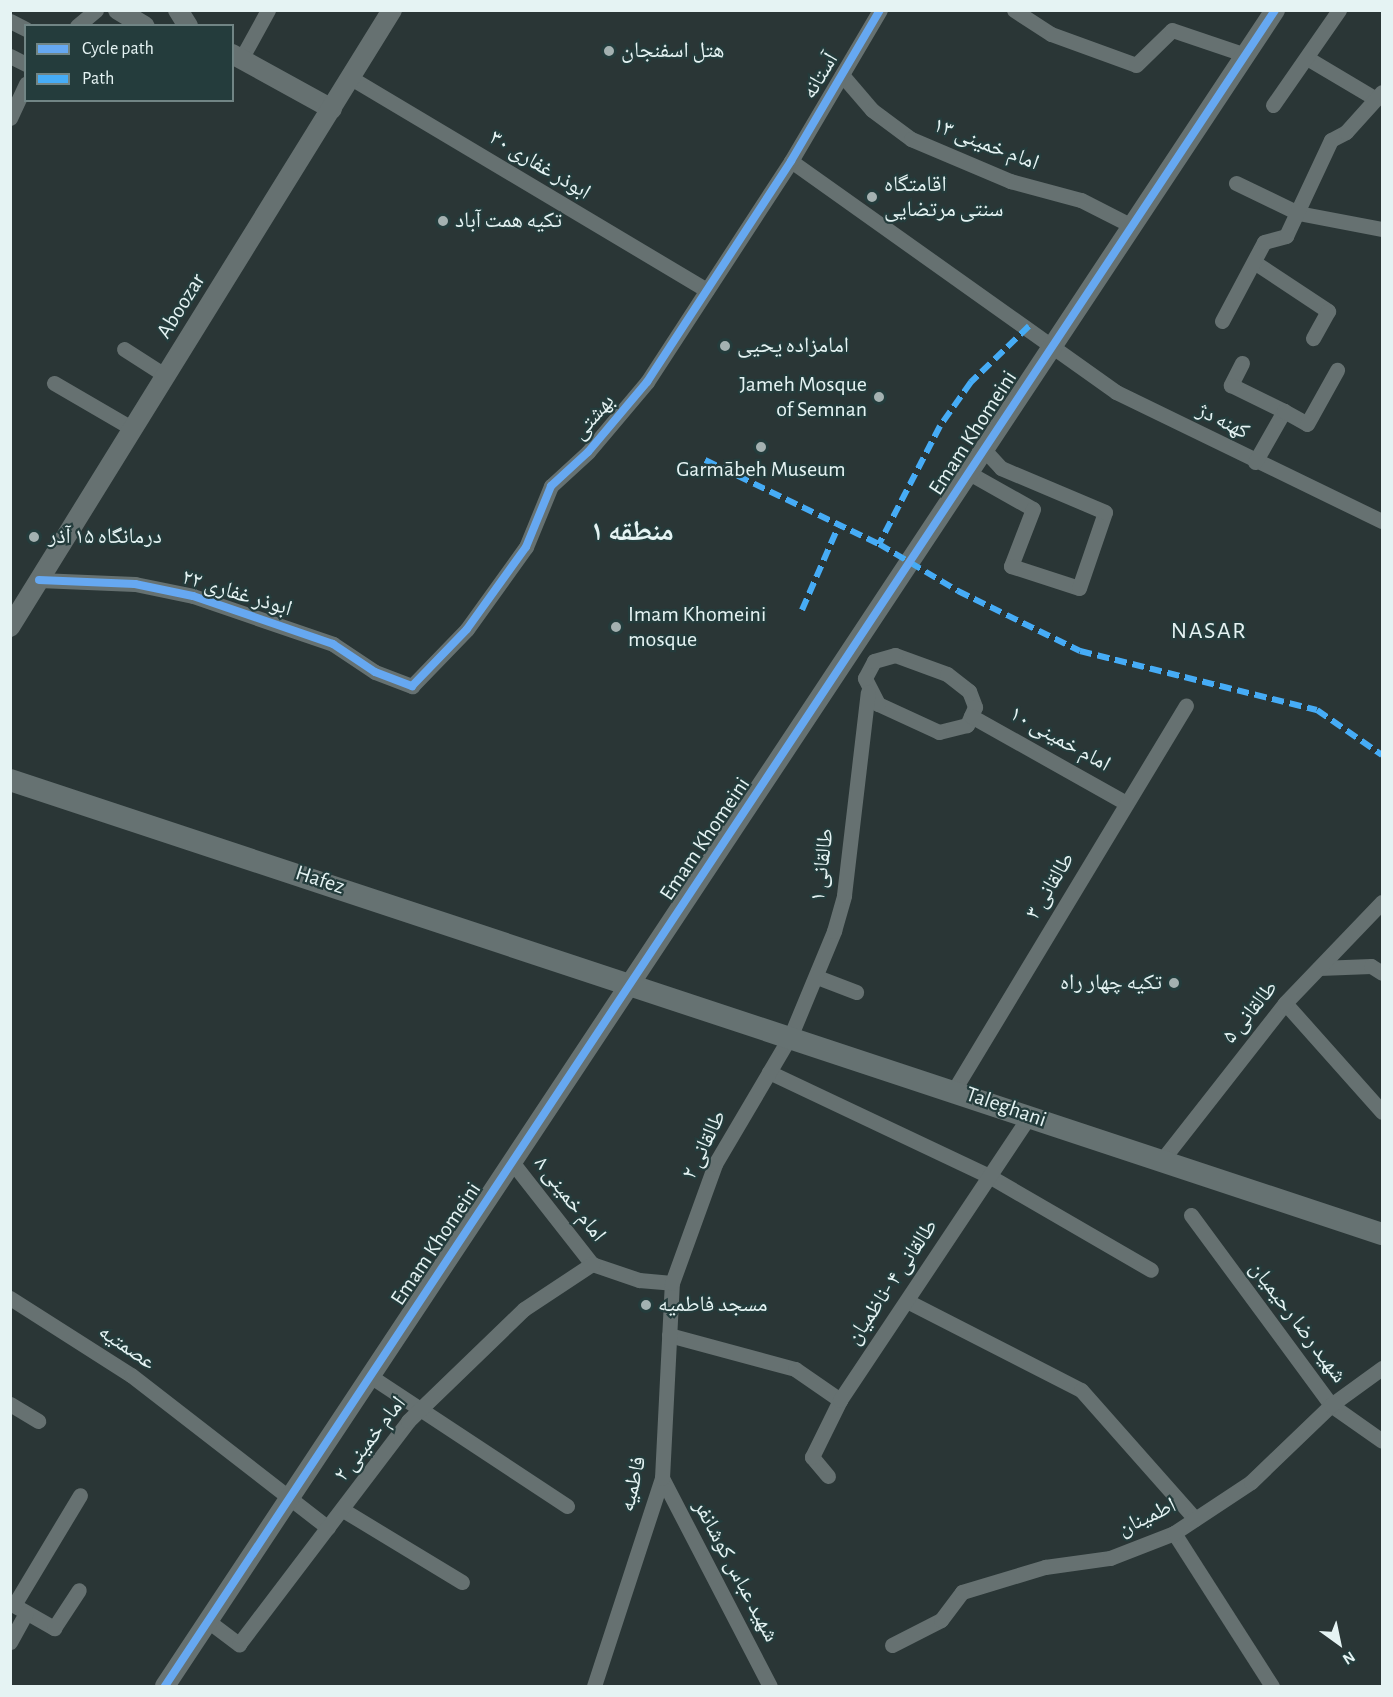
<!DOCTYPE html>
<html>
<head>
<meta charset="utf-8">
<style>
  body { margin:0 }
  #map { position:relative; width:1393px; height:1697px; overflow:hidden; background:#2a3636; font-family:"Alegreya Sans","Noto Naskh Arabic",sans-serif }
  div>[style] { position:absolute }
  .minor>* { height:15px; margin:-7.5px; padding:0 7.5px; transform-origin:7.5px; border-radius:7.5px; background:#667171 }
  .tertiary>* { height:20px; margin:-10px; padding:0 10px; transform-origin:10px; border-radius:10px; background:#667171 }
  .secondary>* { height:22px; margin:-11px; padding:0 11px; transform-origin:11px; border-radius:11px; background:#667272 }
  .quiet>* { height:6px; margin-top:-3px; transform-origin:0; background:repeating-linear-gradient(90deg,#46acf6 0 12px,transparent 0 18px) }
  .cycleway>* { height:8px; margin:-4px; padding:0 4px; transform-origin:4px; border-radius:4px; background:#66a8f1 }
  .dots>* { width:16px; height:16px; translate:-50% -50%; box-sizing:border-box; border:3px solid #243c3c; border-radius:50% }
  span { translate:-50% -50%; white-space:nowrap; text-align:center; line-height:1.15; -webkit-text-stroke:4.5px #243c3c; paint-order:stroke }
  .poi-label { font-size:22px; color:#e5f3f3 }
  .left { translate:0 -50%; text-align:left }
  .right { translate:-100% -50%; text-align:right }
  .street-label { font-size:22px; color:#e5f3f3 }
  .neighbourhood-label { font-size:24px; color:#e5f3f3; letter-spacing:1.5px }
  .district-label { font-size:28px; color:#e5f3f3; font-weight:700 }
  .frame { position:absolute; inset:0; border:12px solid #e5f3f3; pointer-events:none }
  .legend { position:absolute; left:24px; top:24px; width:210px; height:78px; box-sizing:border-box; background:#243c3c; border:2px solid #718585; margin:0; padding:8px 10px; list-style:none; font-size:18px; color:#e5f3f3 }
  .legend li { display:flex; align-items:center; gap:12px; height:30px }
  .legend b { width:30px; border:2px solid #718585 }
  .north { position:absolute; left:1309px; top:1613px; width:60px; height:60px; -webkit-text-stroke:4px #243c3c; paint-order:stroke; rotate:147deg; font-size:16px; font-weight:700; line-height:24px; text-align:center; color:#e5f3f3 }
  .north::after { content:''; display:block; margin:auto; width:21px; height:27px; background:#e5f3f3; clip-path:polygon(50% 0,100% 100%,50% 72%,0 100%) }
</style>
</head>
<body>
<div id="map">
  <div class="minor">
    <div style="left:1014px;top:10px;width:44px;rotate:33deg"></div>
    <div style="left:1051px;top:34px;width:90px;rotate:20deg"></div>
    <div style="left:1136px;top:65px;width:50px;rotate:-44.2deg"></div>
    <div style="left:1172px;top:30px;width:78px;rotate:18.7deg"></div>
    <div style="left:10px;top:21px;width:18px;rotate:27deg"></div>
    <div style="left:77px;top:26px;width:25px;rotate:-40deg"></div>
    <div style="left:10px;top:56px;width:18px;rotate:27deg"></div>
    <div style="left:1307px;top:58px;width:80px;rotate:30.7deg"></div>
    <div style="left:241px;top:59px;width:56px;rotate:-61.1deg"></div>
    <div style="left:842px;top:75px;width:46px;rotate:49.4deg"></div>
    <div style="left:872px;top:110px;width:49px;rotate:36.6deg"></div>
    <div style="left:911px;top:139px;width:108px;rotate:23deg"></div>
    <div style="left:1010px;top:181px;width:73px;rotate:15deg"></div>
    <div style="left:1081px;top:200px;width:57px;rotate:27deg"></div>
    <div style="left:351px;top:78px;width:414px;rotate:30.8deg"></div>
    <div style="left:1273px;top:105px;width:116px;rotate:-55.2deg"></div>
    <div style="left:10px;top:118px;width:38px;rotate:-65deg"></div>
    <div style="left:791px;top:161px;width:399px;rotate:35.4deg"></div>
    <div style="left:1116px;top:392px;width:296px;rotate:25.9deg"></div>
    <div style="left:1236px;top:183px;width:69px;rotate:25.8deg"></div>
    <div style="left:1298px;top:213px;width:86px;rotate:10.8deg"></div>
    <div style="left:1254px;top:262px;width:89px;rotate:33.5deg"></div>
    <div style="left:1328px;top:311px;width:31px;rotate:119deg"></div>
    <div style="left:1222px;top:321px;width:89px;rotate:-62deg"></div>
    <div style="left:1264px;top:242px;width:23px;rotate:-15deg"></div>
    <div style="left:1286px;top:236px;width:106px;rotate:-64.9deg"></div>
    <div style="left:1331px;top:140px;width:17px;rotate:-28deg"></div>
    <div style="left:1346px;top:132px;width:54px;rotate:-48deg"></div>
    <div style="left:124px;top:349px;width:50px;rotate:32.7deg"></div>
    <div style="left:1242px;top:363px;width:25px;rotate:117deg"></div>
    <div style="left:1231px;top:385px;width:59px;rotate:26.1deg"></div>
    <div style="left:54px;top:383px;width:91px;rotate:30.2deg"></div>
    <div style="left:1255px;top:462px;width:59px;rotate:-60.4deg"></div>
    <div style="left:1284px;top:411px;width:26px;rotate:29deg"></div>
    <div style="left:1307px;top:424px;width:62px;rotate:-60.9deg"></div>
    <div style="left:969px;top:473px;width:73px;rotate:29.4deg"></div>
    <div style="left:1033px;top:509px;width:61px;rotate:111.1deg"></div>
    <div style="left:1011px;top:566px;width:71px;rotate:17.9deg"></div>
    <div style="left:1079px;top:588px;width:80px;rotate:-71.1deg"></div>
    <div style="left:1105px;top:512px;width:113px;rotate:-157.1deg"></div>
    <div style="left:1001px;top:468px;width:25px;rotate:-133deg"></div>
    <div style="left:39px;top:580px;width:96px;rotate:2.4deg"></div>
    <div style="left:135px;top:584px;width:59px;rotate:11.7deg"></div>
    <div style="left:193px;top:596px;width:148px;rotate:18.9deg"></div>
    <div style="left:333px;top:644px;width:50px;rotate:33.7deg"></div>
    <div style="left:375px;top:672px;width:40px;rotate:21deg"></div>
    <div style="left:412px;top:686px;width:79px;rotate:-46deg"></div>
    <div style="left:467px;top:629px;width:101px;rotate:-54.3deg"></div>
    <div style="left:526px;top:547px;width:66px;rotate:-67.7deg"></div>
    <div style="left:551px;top:486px;width:50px;rotate:-42.6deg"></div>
    <div style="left:588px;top:452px;width:92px;rotate:-49.9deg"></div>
    <div style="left:647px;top:382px;width:264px;rotate:-56.9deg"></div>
    <div style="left:791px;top:161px;width:175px;rotate:-59.5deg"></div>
    <div style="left:895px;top:655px;width:55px;rotate:20.1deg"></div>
    <div style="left:947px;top:674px;width:28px;rotate:38deg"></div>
    <div style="left:969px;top:691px;width:17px;rotate:69deg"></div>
    <div style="left:975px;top:707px;width:20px;rotate:114deg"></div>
    <div style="left:967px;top:725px;width:29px;rotate:166deg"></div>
    <div style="left:939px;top:732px;width:67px;rotate:-155.3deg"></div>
    <div style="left:878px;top:704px;width:29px;rotate:-117deg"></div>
    <div style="left:865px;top:678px;width:19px;rotate:-62deg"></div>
    <div style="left:874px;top:661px;width:22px;rotate:-16deg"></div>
    <div style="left:971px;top:716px;width:178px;rotate:29.3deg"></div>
    <div style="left:1319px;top:968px;width:52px;rotate:-2.2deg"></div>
    <div style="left:1371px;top:966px;width:13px;rotate:32deg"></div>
    <div style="left:817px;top:977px;width:42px;rotate:21deg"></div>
    <div style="left:1285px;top:1003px;width:146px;rotate:48.3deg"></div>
    <div style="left:769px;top:1072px;width:243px;rotate:25.3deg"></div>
    <div style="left:989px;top:1176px;width:187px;rotate:30.1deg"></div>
    <div style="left:954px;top:1090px;width:449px;rotate:-58.9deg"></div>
    <div style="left:1162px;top:1160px;width:199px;rotate:-51.9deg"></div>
    <div style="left:1285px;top:1003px;width:140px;rotate:-46.2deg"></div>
    <div style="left:512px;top:1162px;width:130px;rotate:51.9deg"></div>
    <div style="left:1191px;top:1215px;width:236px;rotate:53.6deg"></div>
    <div style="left:1331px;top:1405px;width:62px;rotate:35.2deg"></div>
    <div style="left:592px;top:1264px;width:50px;rotate:18.8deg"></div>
    <div style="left:639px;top:1280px;width:33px;rotate:5deg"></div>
    <div style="left:10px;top:1298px;width:143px;rotate:32.5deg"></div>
    <div style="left:131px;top:1375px;width:249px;rotate:37.8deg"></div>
    <div style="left:907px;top:1301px;width:195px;rotate:27.1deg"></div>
    <div style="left:1081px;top:1390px;width:172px;rotate:48.5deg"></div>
    <div style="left:669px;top:1335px;width:131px;rotate:15.1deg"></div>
    <div style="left:795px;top:1369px;width:55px;rotate:34.6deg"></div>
    <div style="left:370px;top:1376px;width:236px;rotate:33.4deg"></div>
    <div style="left:10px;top:1404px;width:33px;rotate:31deg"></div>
    <div style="left:828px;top:1476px;width:25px;rotate:-130deg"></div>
    <div style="left:812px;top:1457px;width:64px;rotate:-63.8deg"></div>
    <div style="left:840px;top:1400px;width:343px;rotate:-56.3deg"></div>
    <div style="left:662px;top:1478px;width:234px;rotate:62.6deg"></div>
    <div style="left:343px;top:1510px;width:139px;rotate:31.2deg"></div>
    <div style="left:1174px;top:1533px;width:182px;rotate:57.4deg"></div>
    <div style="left:10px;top:1603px;width:51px;rotate:29.6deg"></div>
    <div style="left:54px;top:1628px;width:45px;rotate:-56.7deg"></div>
    <div style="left:14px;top:1605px;width:128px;rotate:-59deg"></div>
    <div style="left:208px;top:1621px;width:39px;rotate:37deg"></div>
    <div style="left:239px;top:1644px;width:280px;rotate:-52.8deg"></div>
    <div style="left:408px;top:1421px;width:161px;rotate:-44deg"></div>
    <div style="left:524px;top:1309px;width:82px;rotate:-33.5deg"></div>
    <div style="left:10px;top:1642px;width:33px;rotate:-61deg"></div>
    <div style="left:892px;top:1645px;width:55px;rotate:-27deg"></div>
    <div style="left:941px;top:1620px;width:35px;rotate:-53deg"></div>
    <div style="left:962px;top:1592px;width:87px;rotate:-16.8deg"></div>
    <div style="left:1045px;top:1567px;width:66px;rotate:-7.9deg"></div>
    <div style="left:1110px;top:1558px;width:69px;rotate:-21.3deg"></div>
    <div style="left:1174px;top:1533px;width:92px;rotate:-33.5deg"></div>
    <div style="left:1251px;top:1482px;width:111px;rotate:-43.9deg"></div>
    <div style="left:1331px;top:1405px;width:63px;rotate:-36deg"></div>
    <div style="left:594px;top:1686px;width:219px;rotate:-71.9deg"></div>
    <div style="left:662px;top:1478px;width:195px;rotate:-87.1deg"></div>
    <div style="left:672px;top:1283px;width:127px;rotate:-70.1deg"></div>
    <div style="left:715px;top:1164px;width:150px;rotate:-59.5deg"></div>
    <div style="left:791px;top:1035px;width:113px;rotate:-67.5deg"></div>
    <div style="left:834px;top:931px;width:37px;rotate:-74deg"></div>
    <div style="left:844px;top:895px;width:204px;rotate:-83.3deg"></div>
  </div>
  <div class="tertiary">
    <div style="left:118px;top:10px;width:31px;rotate:31deg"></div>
    <div style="left:178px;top:10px;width:19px;rotate:58deg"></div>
    <div style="left:232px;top:54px;width:114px;rotate:28.8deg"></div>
    <div style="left:10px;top:627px;width:726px;rotate:-58.24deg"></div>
    <div style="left:165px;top:1686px;width:2010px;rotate:-56.48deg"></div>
  </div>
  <div class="secondary">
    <div style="left:10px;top:780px;width:1445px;rotate:18.31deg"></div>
  </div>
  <div class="quiet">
    <div style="left:1029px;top:326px;width:81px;rotate:136deg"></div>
    <div style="left:971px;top:382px;width:54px;rotate:125.2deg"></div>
    <div style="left:940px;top:426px;width:133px;rotate:117.3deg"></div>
    <div style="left:879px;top:544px;width:92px;rotate:30.7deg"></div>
    <div style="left:958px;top:591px;width:136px;rotate:26.2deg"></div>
    <div style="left:1080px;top:651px;width:244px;rotate:14deg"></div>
    <div style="left:1317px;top:710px;width:79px;rotate:34.7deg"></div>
    <div style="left:705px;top:460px;width:193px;rotate:25.8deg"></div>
    <div style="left:802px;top:610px;width:93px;rotate:-66.5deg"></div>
  </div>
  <div class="cycleway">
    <div style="left:39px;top:580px;width:96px;rotate:2.4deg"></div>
    <div style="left:135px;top:584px;width:59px;rotate:11.7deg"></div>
    <div style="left:193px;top:596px;width:148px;rotate:18.9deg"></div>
    <div style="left:333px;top:644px;width:50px;rotate:33.7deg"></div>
    <div style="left:375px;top:672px;width:40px;rotate:21deg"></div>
    <div style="left:412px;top:686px;width:79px;rotate:-46deg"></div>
    <div style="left:467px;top:629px;width:101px;rotate:-54.3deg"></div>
    <div style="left:526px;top:547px;width:66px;rotate:-67.7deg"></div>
    <div style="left:551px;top:486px;width:50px;rotate:-42.6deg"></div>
    <div style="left:588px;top:452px;width:92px;rotate:-49.9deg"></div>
    <div style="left:647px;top:382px;width:264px;rotate:-56.9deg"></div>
    <div style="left:791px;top:161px;width:175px;rotate:-59.5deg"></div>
    <div style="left:165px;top:1686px;width:2010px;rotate:-56.48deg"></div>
  </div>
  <div class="dots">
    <div style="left:609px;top:51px;background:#a4b1b1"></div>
    <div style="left:872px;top:197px;background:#a4b1b1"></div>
    <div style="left:443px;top:221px;background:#a4b1b1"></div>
    <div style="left:725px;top:346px;background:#a4b1b1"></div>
    <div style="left:879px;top:397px;background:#a4b1b1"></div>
    <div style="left:761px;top:447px;background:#a4b1b1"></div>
    <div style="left:34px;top:537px;background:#a4b1b1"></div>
    <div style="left:616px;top:627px;background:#a4b1b1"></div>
    <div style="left:1174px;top:983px;background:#a4b1b1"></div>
    <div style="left:646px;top:1305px;background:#a4b1b1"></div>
  </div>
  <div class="poi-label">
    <span class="left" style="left:621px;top:51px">هتل اسفنجان</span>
    <span class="left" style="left:884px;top:197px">اقامتگاه<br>سنتی مرتضایی</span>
    <span class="left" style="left:455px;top:221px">تکیه همت آباد</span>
    <span class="left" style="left:737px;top:346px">امامزاده یحیی</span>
    <span class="right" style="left:867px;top:397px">Jameh Mosque<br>of Semnan</span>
    <span style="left:761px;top:470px">Garmābeh Museum</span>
    <span class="left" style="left:48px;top:537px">درمانگاه ۱۵ آذر</span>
    <span class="left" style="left:628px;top:627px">Imam Khomeini<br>mosque</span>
    <span class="right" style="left:1162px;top:983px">تکیه چهار راه</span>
    <span class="left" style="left:658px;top:1305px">مسجد فاطمیه</span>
  </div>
  <div class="street-label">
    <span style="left:820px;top:76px;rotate:-59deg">آستانه</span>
    <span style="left:986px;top:144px;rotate:21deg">امام خمینی ۱۳</span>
    <span style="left:540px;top:165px;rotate:31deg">ابوذر غفاری ۳۰</span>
    <span style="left:181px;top:306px;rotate:-58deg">Aboozar</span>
    <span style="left:593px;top:417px;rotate:-49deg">بهشتی</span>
    <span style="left:1223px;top:421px;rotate:27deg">کهنه دژ</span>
    <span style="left:973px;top:433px;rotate:-57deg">Emam Khomeini</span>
    <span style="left:237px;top:593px;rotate:17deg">ابوذر غفاری ۲۲</span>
    <span style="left:1060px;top:739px;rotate:29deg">امام خمینی ۱۰</span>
    <span style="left:705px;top:839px;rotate:-56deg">Emam Khomeini</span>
    <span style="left:822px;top:865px;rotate:-83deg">طالقانی ۱</span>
    <span style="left:320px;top:880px;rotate:18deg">Hafez</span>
    <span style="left:1050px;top:886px;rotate:-59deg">طالقانی ۳</span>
    <span style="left:1250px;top:1012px;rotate:-51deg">طالقانی ۵</span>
    <span style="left:1006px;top:1107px;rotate:19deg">Taleghani</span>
    <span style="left:704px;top:1145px;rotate:-64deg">طالقانی ۲</span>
    <span style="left:570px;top:1199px;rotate:52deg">امام خمینی ۸</span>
    <span style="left:436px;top:1244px;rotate:-56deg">Emam Khomeini</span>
    <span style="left:892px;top:1282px;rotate:-56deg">طالقانی ۴ -ناظمیان</span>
    <span style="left:1298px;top:1322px;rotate:53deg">شهید رضا رحیمیان</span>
    <span style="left:127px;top:1347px;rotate:34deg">عصمتیه</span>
    <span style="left:370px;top:1439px;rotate:-52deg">امام خمینی ۲</span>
    <span style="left:633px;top:1484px;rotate:-77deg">فاطمیه</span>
    <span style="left:1147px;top:1517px;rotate:-25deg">اطمینان</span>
    <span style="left:736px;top:1571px;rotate:62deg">شهید عباس کوشانفر</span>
  </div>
  <div class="neighbourhood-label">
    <span style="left:1209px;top:632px">NASAR</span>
  </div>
  <div class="district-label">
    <span style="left:632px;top:532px">منطقه ۱</span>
  </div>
  <div class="frame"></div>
  <ul class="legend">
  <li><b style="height:8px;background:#66a8f1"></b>Cycle path</li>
  <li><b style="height:8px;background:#46acf6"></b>Path</li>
  </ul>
  <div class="north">N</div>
</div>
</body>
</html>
